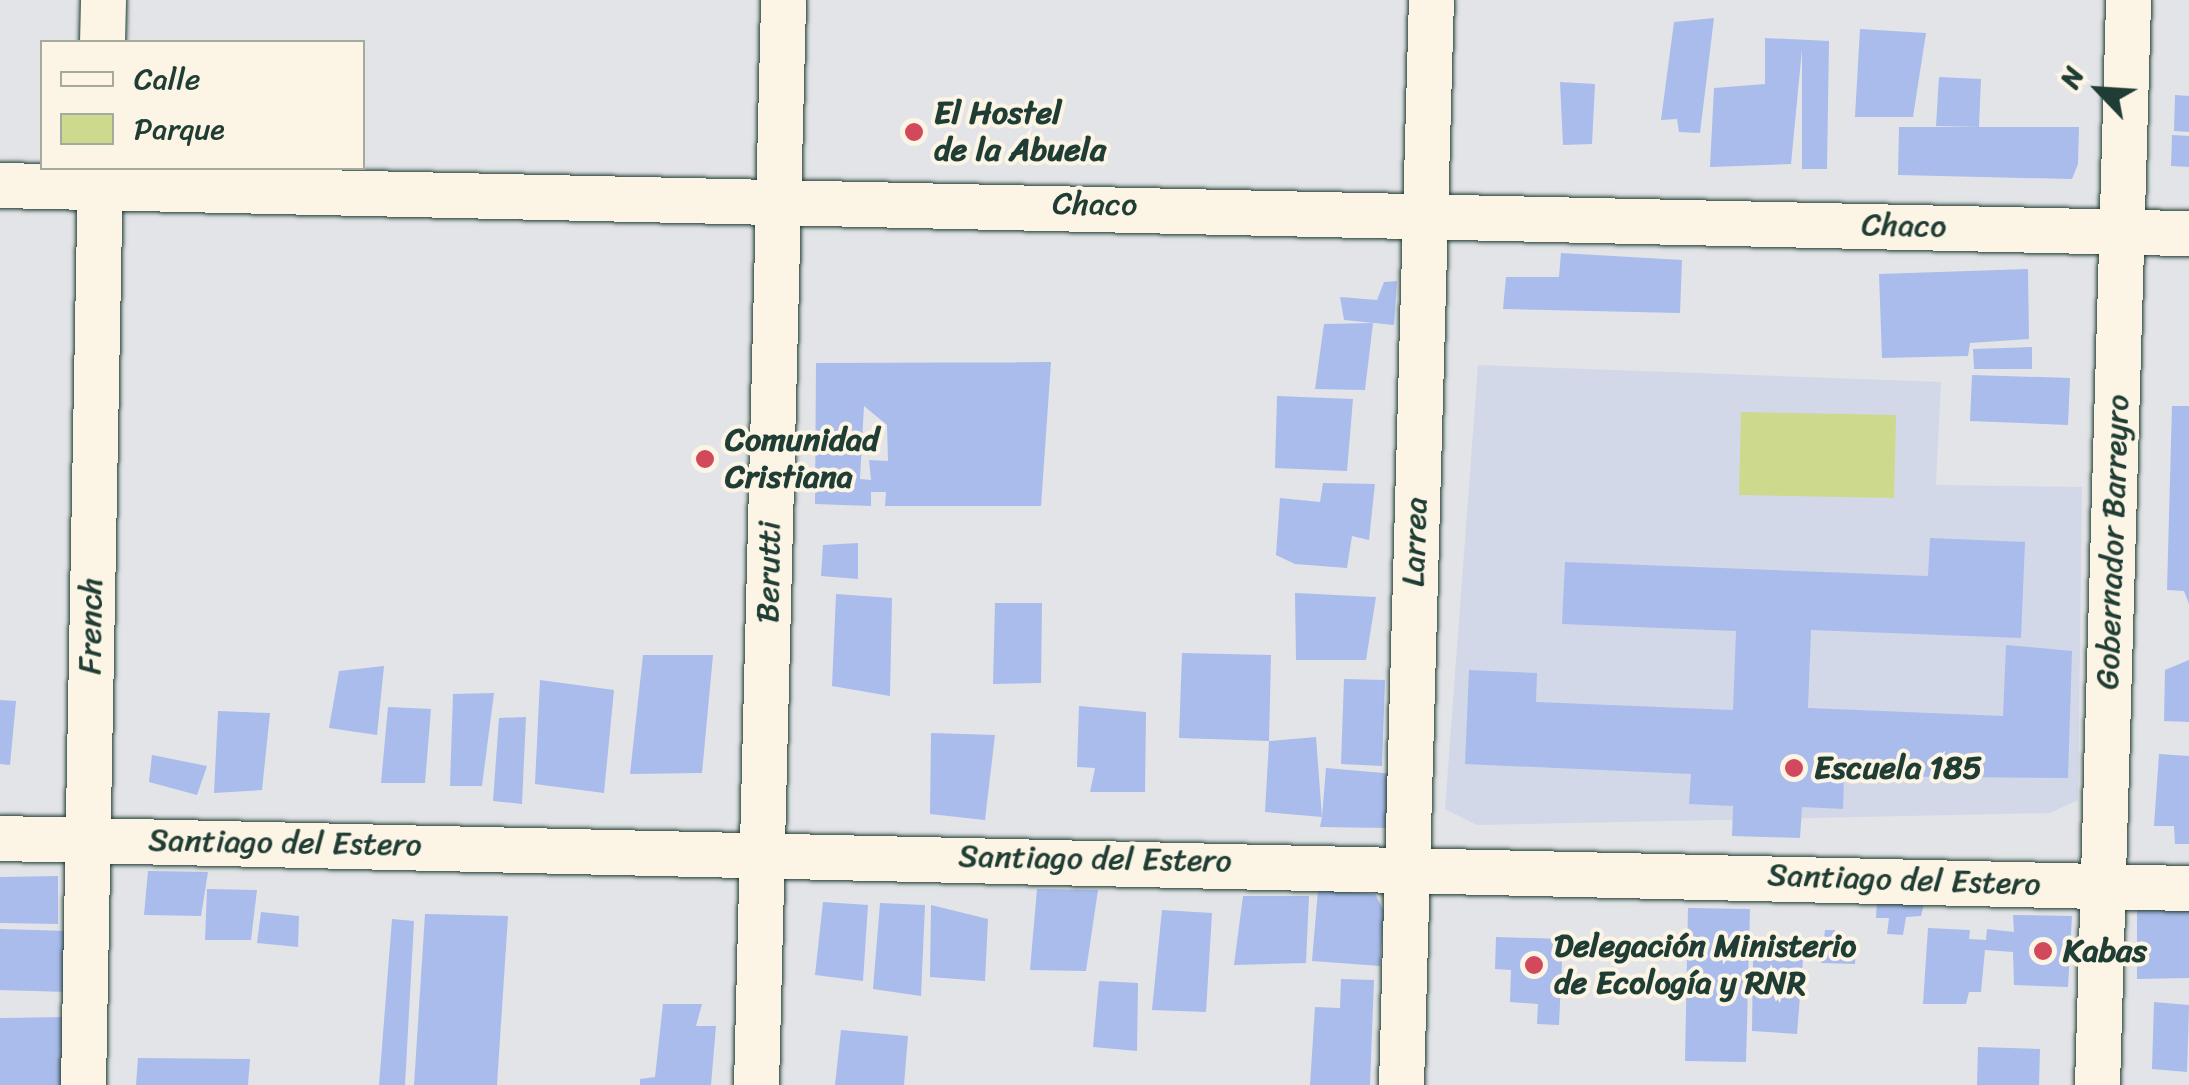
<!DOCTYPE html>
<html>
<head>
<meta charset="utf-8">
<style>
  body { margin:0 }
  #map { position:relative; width:2189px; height:1085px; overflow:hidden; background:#e3e4e7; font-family:Sriracha,sans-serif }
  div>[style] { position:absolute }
  .built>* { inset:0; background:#d2d8e8 }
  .green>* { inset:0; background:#cdd98c }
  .building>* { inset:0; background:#aabceb }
  .roads { filter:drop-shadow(0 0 2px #1f3d34) drop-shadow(0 0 2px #1f3d34) }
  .minor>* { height:45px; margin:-22.5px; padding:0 22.5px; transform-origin:22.5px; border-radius:22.5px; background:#fcf5e5 }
  .dots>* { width:28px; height:28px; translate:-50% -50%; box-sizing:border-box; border:5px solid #fcf5e5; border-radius:50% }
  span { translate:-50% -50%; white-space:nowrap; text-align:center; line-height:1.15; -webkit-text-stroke:8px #fcf5e5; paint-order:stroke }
  .poi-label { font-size:32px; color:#1f3d34; font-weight:700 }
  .left { translate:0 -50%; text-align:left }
  .street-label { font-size:32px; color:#1f3d34 }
  .legend { position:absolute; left:40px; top:40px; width:325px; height:130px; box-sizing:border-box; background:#fcf5e5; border:2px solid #a4ab9e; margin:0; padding:12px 18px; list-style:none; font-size:30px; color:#1f3d34 }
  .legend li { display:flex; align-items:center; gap:20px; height:50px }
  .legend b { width:50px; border:2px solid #a4ab9e }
  .north { position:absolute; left:2049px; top:40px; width:100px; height:100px; -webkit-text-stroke:8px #fcf5e5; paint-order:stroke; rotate:295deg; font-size:28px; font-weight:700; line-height:40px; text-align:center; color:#1f3d34 }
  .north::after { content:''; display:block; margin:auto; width:35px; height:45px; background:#1f3d34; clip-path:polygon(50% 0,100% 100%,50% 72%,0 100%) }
</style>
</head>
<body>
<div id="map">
  <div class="built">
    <div style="clip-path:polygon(1478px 365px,1941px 382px,1936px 485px,2082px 487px,2078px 800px,2050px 813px,1477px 825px,1445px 809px)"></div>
  </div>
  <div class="green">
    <div style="clip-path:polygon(1741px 412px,1896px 415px,1894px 498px,1739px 495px)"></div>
  </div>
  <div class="building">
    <div style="clip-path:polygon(1714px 18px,1700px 133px,1679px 132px,1677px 119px,1661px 120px,1674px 22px)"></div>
    <div style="clip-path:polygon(1860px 29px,1926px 33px,1913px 117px,1855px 117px)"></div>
    <div style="clip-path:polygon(1765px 38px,1829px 41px,1827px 169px,1802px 169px,1802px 49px,1791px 164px,1710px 167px,1714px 88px,1765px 84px)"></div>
    <div style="clip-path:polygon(1939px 77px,1981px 79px,1979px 127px,1936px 126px)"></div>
    <div style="clip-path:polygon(1560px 82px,1595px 84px,1592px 144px,1563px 145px)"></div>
    <div style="clip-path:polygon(2175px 95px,2189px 96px,2189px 132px,2174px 131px)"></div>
    <div style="clip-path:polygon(1899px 127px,2079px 127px,2078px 164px,2072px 179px,1898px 175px)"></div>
    <div style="clip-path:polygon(2172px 135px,2189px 136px,2189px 167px,2171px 166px)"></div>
    <div style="clip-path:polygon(1561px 253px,1682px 260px,1680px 313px,1503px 309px,1506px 277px,1559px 277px)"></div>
    <div style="clip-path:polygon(2028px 269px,2029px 339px,1970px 343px,1968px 356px,1882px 358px,1879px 274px)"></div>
    <div style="clip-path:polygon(1397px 281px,1394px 325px,1344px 320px,1340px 297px,1377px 300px,1384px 282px)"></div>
    <div style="clip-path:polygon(1373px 323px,1365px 390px,1315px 389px,1324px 324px)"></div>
    <div style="clip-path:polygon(2032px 347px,2032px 369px,1974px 369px,1973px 349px)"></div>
    <div style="clip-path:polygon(evenodd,1051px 362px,1041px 506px,885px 506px,886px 492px,871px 492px,871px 506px,815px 504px,816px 363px,1051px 362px,864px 406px,887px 425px,888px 461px,869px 460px,871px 480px,860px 479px,864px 406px)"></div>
    <div style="clip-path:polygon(1972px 375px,2070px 378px,2068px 425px,1970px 421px)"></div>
    <div style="clip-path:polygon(1277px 396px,1353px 399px,1347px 471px,1275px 468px)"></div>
    <div style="clip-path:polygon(2172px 406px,2189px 406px,2189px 604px,2184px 591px,2167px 590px)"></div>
    <div style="clip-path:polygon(1323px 483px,1375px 484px,1369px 540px,1352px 536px,1347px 568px,1295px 564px,1276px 555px,1280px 498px,1320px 502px)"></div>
    <div style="clip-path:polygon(1930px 538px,2025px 542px,2021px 638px,1811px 630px,1808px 708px,2003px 716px,2006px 645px,2072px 651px,2068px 778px,1844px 776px,1843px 809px,1802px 807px,1800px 838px,1732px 836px,1733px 806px,1689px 804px,1691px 774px,1465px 764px,1469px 670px,1537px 673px,1536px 702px,1733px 710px,1736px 631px,1562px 624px,1565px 562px,1928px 576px)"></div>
    <div style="clip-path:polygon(858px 543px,858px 579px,821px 576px,823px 545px)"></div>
    <div style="clip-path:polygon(1295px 593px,1376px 597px,1366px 660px,1296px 660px)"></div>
    <div style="clip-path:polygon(836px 594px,892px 598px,890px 696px,832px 686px)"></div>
    <div style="clip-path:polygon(995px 603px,1042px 603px,1041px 683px,993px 684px)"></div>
    <div style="clip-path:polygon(1182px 653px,1271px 655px,1269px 741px,1316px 737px,1322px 817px,1326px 768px,1395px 774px,1386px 828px,1320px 827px,1322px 817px,1265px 812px,1269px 741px,1179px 738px)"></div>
    <div style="clip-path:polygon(643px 655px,713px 655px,702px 773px,630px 774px)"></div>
    <div style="clip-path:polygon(2189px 660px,2189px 722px,2164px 721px,2165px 670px)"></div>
    <div style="clip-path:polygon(384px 666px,377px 735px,329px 728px,339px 671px)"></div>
    <div style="clip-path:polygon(1344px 679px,1385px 680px,1382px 766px,1341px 764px)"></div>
    <div style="clip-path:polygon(540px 680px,614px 690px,604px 793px,535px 784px)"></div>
    <div style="clip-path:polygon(494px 693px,482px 786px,450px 786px,453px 694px)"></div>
    <div style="clip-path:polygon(0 700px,16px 701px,10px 765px,0 764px)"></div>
    <div style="clip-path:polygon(1079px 706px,1146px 712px,1145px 792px,1090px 792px,1095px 768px,1077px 767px)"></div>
    <div style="clip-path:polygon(388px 707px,431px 709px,425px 783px,381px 783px)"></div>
    <div style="clip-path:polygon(218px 711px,270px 713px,262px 790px,214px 793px)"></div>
    <div style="clip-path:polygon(526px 717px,522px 804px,493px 801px,499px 718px)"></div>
    <div style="clip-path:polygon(931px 733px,995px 735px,985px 820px,930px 814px)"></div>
    <div style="clip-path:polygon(2159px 754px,2189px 756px,2189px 844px,2175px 844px,2174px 826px,2154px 826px)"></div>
    <div style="clip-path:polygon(152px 755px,207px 766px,197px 795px,149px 782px)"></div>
    <div style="clip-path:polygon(148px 871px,208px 872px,201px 916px,144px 915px)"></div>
    <div style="clip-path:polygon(58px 876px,58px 924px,0 923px,0 877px)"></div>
    <div style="clip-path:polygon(207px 889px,257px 890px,251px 940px,205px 940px)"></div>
    <div style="clip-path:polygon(1037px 889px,1098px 890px,1086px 971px,1030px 970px)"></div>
    <div style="clip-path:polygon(1318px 890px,1375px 894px,1384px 911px,1380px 966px,1312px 961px)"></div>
    <div style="clip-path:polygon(1243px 896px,1309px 896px,1306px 963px,1234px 965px)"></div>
    <div style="clip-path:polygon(1877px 901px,1924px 903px,1921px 916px,1906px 917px,1903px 935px,1887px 934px,1889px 918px,1876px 918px)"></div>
    <div style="clip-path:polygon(823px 902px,868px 905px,863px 981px,815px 975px)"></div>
    <div style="clip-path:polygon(880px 903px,925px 905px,921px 996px,873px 989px)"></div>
    <div style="clip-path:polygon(931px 905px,988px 919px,985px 981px,930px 977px)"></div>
    <div style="clip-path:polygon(1688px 908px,1750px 909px,1746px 1062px,1685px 1061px)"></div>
    <div style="clip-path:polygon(2137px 908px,2189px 911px,2189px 978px,2137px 979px)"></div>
    <div style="clip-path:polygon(1162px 910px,1212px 913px,1206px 1012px,1152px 1010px)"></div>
    <div style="clip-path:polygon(261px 912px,299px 916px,298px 947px,257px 943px)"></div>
    <div style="clip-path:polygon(425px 914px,508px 916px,497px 1085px,414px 1085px)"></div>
    <div style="clip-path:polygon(2013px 915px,2072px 916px,2068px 987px,2014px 985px,2013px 952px,1985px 950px,1981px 992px,1969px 992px,1966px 1004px,1923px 1004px,1928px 928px,1970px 930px,1969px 939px,1986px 940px,1987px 929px,2014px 932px)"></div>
    <div style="clip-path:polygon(392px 919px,414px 921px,405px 1085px,379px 1085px)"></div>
    <div style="clip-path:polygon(0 929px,67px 931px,68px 992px,0 990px)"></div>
    <div style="clip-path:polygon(1825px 930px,1835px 930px,1837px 944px,1856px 941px,1855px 964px,1821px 963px)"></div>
    <div style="clip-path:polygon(1496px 937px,1563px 939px,1559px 1025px,1537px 1024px,1538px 1004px,1510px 1002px,1511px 970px,1495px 969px)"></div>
    <div style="clip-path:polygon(1753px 959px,1803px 959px,1797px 1034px,1752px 1031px)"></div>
    <div style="clip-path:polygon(1341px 979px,1374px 980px,1370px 1085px,1310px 1085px,1315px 1007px,1340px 1008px)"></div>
    <div style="clip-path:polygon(1099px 981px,1138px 983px,1137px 1051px,1093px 1047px)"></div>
    <div style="clip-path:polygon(2154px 1002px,2189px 1005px,2187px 1072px,2152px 1069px)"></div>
    <div style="clip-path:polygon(663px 1004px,702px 1004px,696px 1026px,716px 1026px,711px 1085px,640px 1085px,640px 1079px,655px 1077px)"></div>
    <div style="clip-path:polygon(67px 1017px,63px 1085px,0 1085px,0 1018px)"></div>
    <div style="clip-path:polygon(841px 1030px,908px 1036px,904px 1085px,835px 1085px)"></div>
    <div style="clip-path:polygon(1978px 1047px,2040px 1049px,2039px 1085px,1977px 1085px)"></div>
    <div style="clip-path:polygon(138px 1058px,250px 1059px,248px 1085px,136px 1085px)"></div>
  </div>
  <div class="roads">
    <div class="minor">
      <div style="left:102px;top:42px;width:42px;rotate:-88.6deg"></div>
      <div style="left:0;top:185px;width:2190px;rotate:1.26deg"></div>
      <div style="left:0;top:838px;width:2190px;rotate:1.31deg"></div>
      <div style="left:83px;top:1085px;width:917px;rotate:-88.94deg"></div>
      <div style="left:756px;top:1085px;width:1085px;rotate:-88.57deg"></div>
      <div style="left:1401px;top:1085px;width:1085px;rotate:-88.42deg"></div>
      <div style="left:2097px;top:1085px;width:1085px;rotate:-88.36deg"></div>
    </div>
  </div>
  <div class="dots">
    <div style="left:914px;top:132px;background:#d1495b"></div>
    <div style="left:705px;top:459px;background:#d1495b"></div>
    <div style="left:1794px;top:768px;background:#d1495b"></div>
    <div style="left:2043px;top:951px;background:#d1495b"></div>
    <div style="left:1534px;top:965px;background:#d1495b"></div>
  </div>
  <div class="poi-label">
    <span class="left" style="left:934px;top:132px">El Hostel<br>de la Abuela</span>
    <span class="left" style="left:725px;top:459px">Comunidad<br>Cristiana</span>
    <span class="left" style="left:1814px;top:768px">Escuela 185</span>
    <span class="left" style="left:1554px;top:965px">Delegación Ministerio<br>de Ecología y RNR</span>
    <span class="left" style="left:2063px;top:951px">Kabas</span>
  </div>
  <div class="street-label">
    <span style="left:1095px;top:205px;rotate:1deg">Chaco</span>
    <span style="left:1904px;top:226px;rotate:1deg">Chaco</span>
    <span style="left:1415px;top:542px;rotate:-88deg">Larrea</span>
    <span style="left:2113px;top:542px;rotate:-88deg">Gobernador Barreyro</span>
    <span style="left:769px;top:572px;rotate:-89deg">Berutti</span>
    <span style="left:91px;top:626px;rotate:-89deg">French</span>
    <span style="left:285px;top:843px;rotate:1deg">Santiago del Estero</span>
    <span style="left:1095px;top:859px;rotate:1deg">Santiago del Estero</span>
    <span style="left:1904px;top:880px;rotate:2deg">Santiago del Estero</span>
  </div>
  <ul class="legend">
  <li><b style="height:12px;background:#fcf5e5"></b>Calle</li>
  <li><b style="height:28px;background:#cdd98c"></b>Parque</li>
  </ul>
  <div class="north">N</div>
</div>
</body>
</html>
